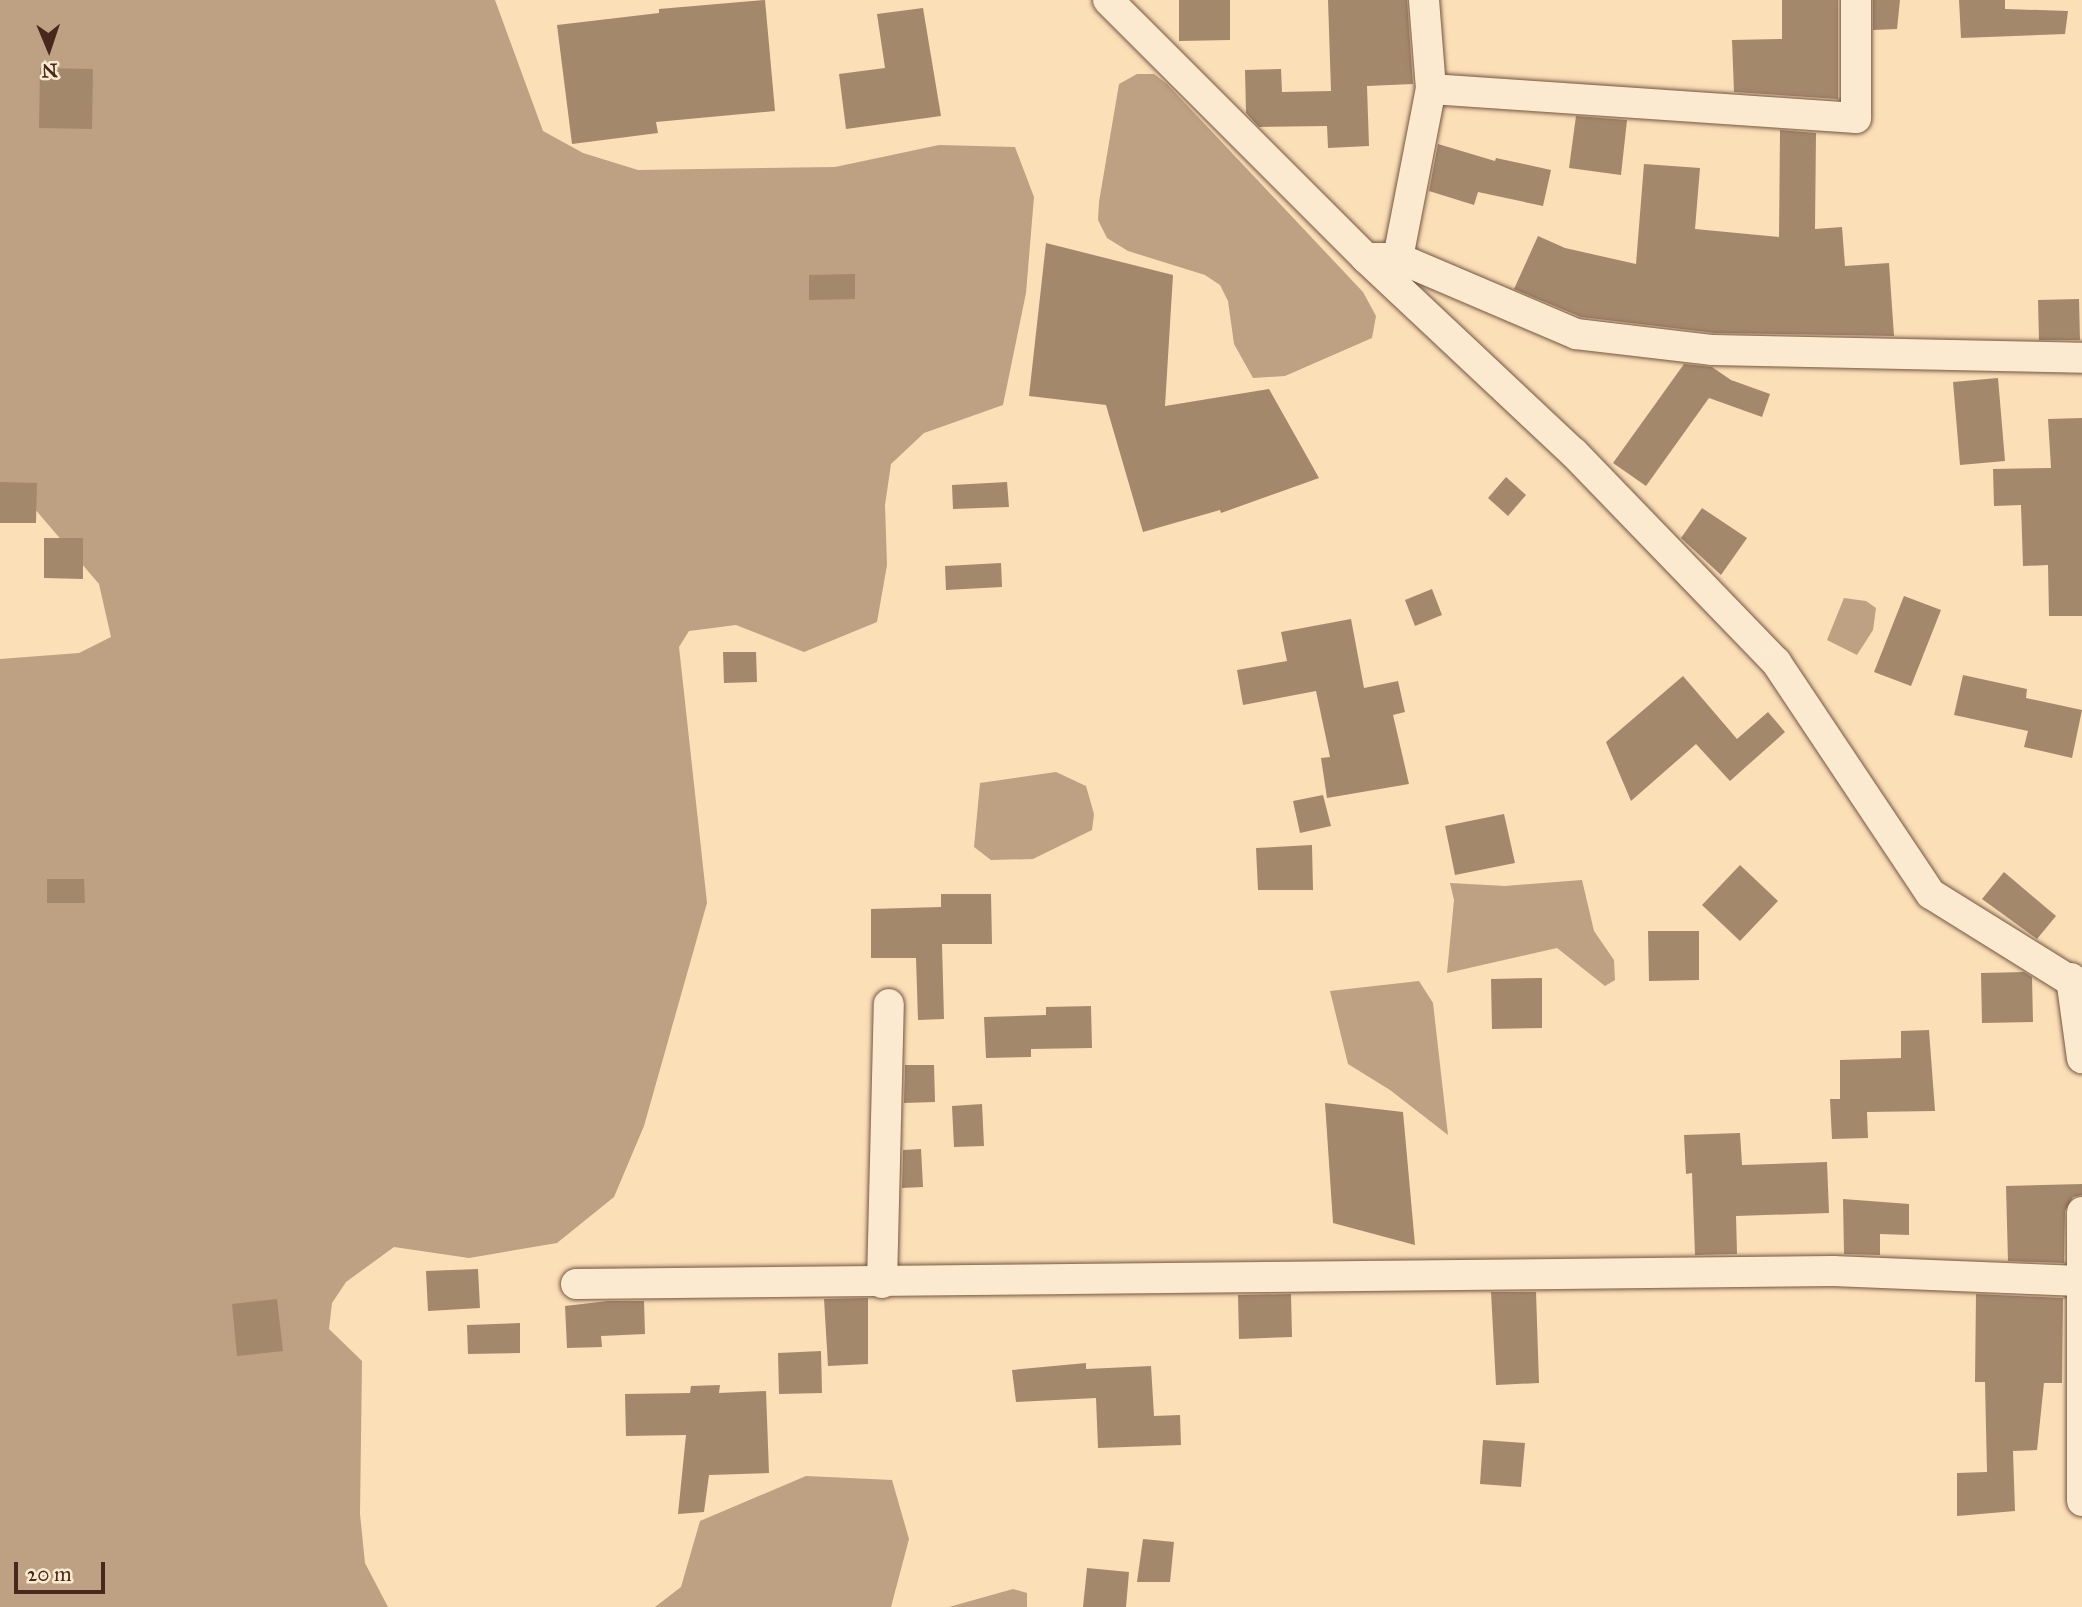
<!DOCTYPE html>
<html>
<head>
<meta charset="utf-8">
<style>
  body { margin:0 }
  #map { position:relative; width:2082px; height:1607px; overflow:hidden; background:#fbdfb6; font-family:"IM FELL Great Primer",serif }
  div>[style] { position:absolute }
  .water>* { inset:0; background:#bda182 }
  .building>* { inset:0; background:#a4886c }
  .roads { filter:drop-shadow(0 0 2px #735642) drop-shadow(0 0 2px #735642) }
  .minor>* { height:30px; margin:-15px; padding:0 15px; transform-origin:15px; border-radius:15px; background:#fcead0 }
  span { translate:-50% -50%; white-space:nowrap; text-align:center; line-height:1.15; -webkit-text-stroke:5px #fcead0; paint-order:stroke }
  .north { position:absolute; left:14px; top:14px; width:70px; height:70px; -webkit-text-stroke:5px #fcead0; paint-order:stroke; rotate:178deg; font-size:19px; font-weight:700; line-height:28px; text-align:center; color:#46291c }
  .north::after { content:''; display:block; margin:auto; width:24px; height:32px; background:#46291c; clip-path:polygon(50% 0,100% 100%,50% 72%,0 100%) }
  .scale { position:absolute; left:14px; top:1562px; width:91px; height:32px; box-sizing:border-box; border:4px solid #46291c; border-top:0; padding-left:9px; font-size:21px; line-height:24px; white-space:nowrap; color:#46291c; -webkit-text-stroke:5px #fcead0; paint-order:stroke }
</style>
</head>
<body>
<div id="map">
  <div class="water">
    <div style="clip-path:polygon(0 0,495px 0,543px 131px,583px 153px,638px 170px,835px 167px,939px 145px,1015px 147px,1034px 197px,1026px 293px,1003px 405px,924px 433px,891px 464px,885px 505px,887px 565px,877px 622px,804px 652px,736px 625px,689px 631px,679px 647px,707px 903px,644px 1126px,614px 1197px,557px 1243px,469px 1258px,394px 1247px,346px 1282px,332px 1303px,329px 1329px,362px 1361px,360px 1514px,365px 1563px,388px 1607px,0 1607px,0 659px,79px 653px,111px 637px,99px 584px,34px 508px,0 497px)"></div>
    <div style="clip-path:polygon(1137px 74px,1154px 74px,1167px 84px,1363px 292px,1376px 316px,1372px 338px,1285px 376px,1253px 378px,1234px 344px,1228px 301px,1220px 285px,1205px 275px,1128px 251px,1107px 238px,1098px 220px,1099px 202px,1119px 84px)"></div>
    <div style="clip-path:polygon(1844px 598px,1866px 601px,1876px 608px,1873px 630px,1857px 655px,1827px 640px)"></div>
    <div style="clip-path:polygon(1056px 772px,1086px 786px,1094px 814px,1092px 830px,1033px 859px,991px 860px,974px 847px,980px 783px)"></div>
    <div style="clip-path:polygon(1582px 880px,1594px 931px,1614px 960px,1615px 980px,1605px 986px,1557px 948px,1447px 973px,1454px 900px,1450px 883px,1505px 886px)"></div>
    <div style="clip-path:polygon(1419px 981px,1433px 1003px,1448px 1135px,1390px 1090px,1348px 1064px,1330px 991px)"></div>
    <div style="clip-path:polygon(806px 1476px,892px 1480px,909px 1539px,891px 1607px,655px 1607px,681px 1587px,700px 1521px)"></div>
    <div style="clip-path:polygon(1013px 1589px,1027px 1593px,1027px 1607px,949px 1607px)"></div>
  </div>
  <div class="building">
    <div style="clip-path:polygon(765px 0,775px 111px,656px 122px,658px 133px,572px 144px,557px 25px,659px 13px,659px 9px)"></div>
    <div style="clip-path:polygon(1179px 0,1230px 0,1230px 40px,1179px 41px)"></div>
    <div style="clip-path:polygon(1328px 0,1407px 0,1413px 84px,1367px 86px,1369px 146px,1328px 148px,1327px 126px,1259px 127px,1246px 113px,1245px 70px,1281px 69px,1282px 92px,1331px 91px)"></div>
    <div style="clip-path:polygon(1782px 0,1838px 0,1838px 99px,1734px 92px,1732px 40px,1782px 39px)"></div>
    <div style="clip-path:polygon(1873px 0,1900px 0,1897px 29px,1873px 30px)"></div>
    <div style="clip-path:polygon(1959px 0,2005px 0,2005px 9px,2068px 11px,2065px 34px,1961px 38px)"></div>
    <div style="clip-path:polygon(923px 8px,941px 116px,846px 129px,839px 74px,885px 68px,877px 14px)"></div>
    <div style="clip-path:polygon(40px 68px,93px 69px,92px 129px,39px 128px)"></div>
    <div style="clip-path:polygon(1576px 116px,1627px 120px,1621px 175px,1569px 168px)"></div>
    <div style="clip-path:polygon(1780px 130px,1816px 133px,1815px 229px,1842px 227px,1845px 266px,1889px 263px,1894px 336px,1715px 333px,1581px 317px,1514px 289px,1538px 236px,1565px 248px,1636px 264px,1644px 164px,1700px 168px,1695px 229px,1779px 237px)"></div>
    <div style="clip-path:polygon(1438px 144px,1495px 161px,1496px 158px,1551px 170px,1543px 206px,1478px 192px,1474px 205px,1429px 191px)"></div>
    <div style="clip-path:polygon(1046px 243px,1173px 275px,1165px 406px,1269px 389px,1319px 478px,1221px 513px,1220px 510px,1143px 532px,1106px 405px,1029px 396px)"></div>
    <div style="clip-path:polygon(855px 274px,855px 299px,809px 300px,809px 275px)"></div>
    <div style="clip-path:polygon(2079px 299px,2080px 340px,2039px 340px,2038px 300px)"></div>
    <div style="clip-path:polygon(1684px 364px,1712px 367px,1731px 380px,1770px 394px,1762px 417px,1709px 398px,1646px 486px,1613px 463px)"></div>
    <div style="clip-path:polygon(1998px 378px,2005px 461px,1960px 465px,1953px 382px)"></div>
    <div style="clip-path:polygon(2082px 418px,2082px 616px,2049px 616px,2048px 565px,2023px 566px,2021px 505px,1994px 506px,1993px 469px,2051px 468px,2048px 419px)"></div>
    <div style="clip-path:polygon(1506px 477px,1526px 495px,1508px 516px,1488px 498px)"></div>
    <div style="clip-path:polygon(0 482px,37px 483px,36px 523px,0 523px)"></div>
    <div style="clip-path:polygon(1007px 482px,1009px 507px,953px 509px,952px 485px)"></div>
    <div style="clip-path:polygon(1702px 508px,1747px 538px,1721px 575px,1681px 538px)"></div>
    <div style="clip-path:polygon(44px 538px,83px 538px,83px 579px,44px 578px)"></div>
    <div style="clip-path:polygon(1001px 563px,1002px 587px,946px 590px,945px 566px)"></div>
    <div style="clip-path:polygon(1432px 589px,1442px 615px,1415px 626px,1405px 600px)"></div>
    <div style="clip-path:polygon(1904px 596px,1941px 610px,1911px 686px,1874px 672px)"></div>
    <div style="clip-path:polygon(1351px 619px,1364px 688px,1398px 681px,1405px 712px,1393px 715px,1409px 784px,1327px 798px,1321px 758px,1330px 757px,1316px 691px,1243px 705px,1237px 670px,1287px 661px,1281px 632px)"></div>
    <div style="clip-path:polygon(723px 652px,756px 652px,757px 682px,724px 683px)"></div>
    <div style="clip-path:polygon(1963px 675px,2027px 689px,2026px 698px,2082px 710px,2072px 758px,2024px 747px,2028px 731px,1954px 715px)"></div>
    <div style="clip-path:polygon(1683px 676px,1737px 739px,1768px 712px,1785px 732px,1730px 781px,1696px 744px,1631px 801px,1606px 742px)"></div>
    <div style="clip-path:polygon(1323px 795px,1331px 826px,1300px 833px,1293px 801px)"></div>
    <div style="clip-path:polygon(1504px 814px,1515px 863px,1455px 875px,1445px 826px)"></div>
    <div style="clip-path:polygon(1312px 845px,1313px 890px,1258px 890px,1256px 848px)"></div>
    <div style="clip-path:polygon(1740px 865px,1778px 901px,1740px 941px,1702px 905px)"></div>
    <div style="clip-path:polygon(2004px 872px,2056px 916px,2037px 939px,1982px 899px)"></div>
    <div style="clip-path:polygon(47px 879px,84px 879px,85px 903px,47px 903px)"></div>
    <div style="clip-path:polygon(941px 894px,991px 894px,992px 944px,942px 944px,944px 1019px,918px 1020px,916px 958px,871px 958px,871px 909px,941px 907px)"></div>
    <div style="clip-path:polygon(1648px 931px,1699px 931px,1699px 980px,1649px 981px)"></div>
    <div style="clip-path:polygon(2024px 972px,2032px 977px,2033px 1022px,1982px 1023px,1981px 973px)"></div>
    <div style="clip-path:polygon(1542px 978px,1542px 1028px,1492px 1029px,1491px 979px)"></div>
    <div style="clip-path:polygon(1091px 1006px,1092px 1048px,1031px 1049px,1031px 1057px,986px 1058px,984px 1017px,1046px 1015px,1046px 1007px)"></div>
    <div style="clip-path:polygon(1929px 1030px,1935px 1111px,1867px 1112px,1868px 1138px,1832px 1139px,1830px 1099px,1840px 1099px,1840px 1060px,1901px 1058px,1901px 1031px)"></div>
    <div style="clip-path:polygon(905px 1065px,934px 1065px,935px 1102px,904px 1103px)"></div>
    <div style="clip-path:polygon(1325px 1103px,1403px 1112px,1415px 1245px,1333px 1223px)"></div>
    <div style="clip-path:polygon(982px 1104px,984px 1146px,954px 1147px,952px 1106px)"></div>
    <div style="clip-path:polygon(1740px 1133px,1742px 1165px,1827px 1162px,1829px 1213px,1736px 1216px,1737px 1254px,1695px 1255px,1692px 1173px,1686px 1174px,1684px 1135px)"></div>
    <div style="clip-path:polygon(921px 1149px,923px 1187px,902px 1188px,903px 1150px)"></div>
    <div style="clip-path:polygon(2082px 1184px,2082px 1195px,2073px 1197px,2065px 1211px,2064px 1263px,2008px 1261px,2006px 1186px)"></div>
    <div style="clip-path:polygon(1843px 1199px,1909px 1204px,1909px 1235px,1880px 1234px,1880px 1255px,1844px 1254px)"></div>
    <div style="clip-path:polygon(478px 1269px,480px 1308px,428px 1311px,426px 1271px)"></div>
    <div style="clip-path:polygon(1491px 1292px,1536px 1292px,1539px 1383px,1496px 1385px)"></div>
    <div style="clip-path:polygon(1291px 1294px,1292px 1337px,1239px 1339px,1238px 1295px)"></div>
    <div style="clip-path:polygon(1976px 1294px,2063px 1298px,2062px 1383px,2044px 1383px,2037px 1450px,2013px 1451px,2015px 1511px,1957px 1516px,1957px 1473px,1987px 1472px,1985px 1382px,1975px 1382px)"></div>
    <div style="clip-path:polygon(868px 1298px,868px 1364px,828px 1366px,824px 1299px)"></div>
    <div style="clip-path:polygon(277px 1299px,283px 1351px,237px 1356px,232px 1304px)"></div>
    <div style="clip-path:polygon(608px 1301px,644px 1301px,645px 1334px,601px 1336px,602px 1347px,567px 1348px,565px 1306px)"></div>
    <div style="clip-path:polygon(520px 1323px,520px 1353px,468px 1354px,467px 1325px)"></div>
    <div style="clip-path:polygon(821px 1351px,822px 1393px,779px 1394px,778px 1353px)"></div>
    <div style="clip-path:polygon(1086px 1363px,1086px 1369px,1151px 1366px,1154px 1416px,1180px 1415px,1181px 1445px,1098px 1448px,1096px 1398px,1016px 1402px,1012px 1370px)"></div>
    <div style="clip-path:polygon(720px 1385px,719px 1393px,766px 1391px,769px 1473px,709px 1475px,704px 1512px,678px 1514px,686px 1435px,626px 1436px,625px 1394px,690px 1393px,691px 1386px)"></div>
    <div style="clip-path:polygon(1483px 1440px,1525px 1443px,1521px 1487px,1480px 1484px)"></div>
    <div style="clip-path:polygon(1143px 1539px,1174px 1542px,1170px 1582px,1137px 1582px)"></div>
    <div style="clip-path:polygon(1087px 1568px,1129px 1572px,1126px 1607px,1083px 1607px)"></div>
  </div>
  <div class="roads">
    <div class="minor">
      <div style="left:1108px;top:0;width:365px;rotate:45deg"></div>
      <div style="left:1366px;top:258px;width:285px;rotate:43.2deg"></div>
      <div style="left:1574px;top:453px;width:291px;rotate:46deg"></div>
      <div style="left:1776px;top:662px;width:279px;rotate:56.3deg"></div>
      <div style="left:1931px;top:894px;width:178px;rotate:31.9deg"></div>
      <div style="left:1431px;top:89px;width:426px;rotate:3.9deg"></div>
      <div style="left:1856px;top:118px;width:118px;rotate:-90deg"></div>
      <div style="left:1366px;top:258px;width:32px"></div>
      <div style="left:1398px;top:258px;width:194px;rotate:23.1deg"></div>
      <div style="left:1576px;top:334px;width:138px;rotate:6.7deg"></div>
      <div style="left:1713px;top:350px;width:369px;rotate:1.2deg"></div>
      <div style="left:1398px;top:258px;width:172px;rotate:-79deg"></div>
      <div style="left:1431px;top:89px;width:89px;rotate:-94.5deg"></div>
      <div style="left:2071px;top:978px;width:81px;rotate:82.2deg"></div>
      <div style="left:2082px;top:1212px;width:289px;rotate:90deg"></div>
      <div style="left:882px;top:1283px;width:279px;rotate:-88.6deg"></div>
      <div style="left:576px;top:1284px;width:1257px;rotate:-0.59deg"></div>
      <div style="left:1833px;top:1271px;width:247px;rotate:2.3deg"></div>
    </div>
  </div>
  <div class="north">N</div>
  <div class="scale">20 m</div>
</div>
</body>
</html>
